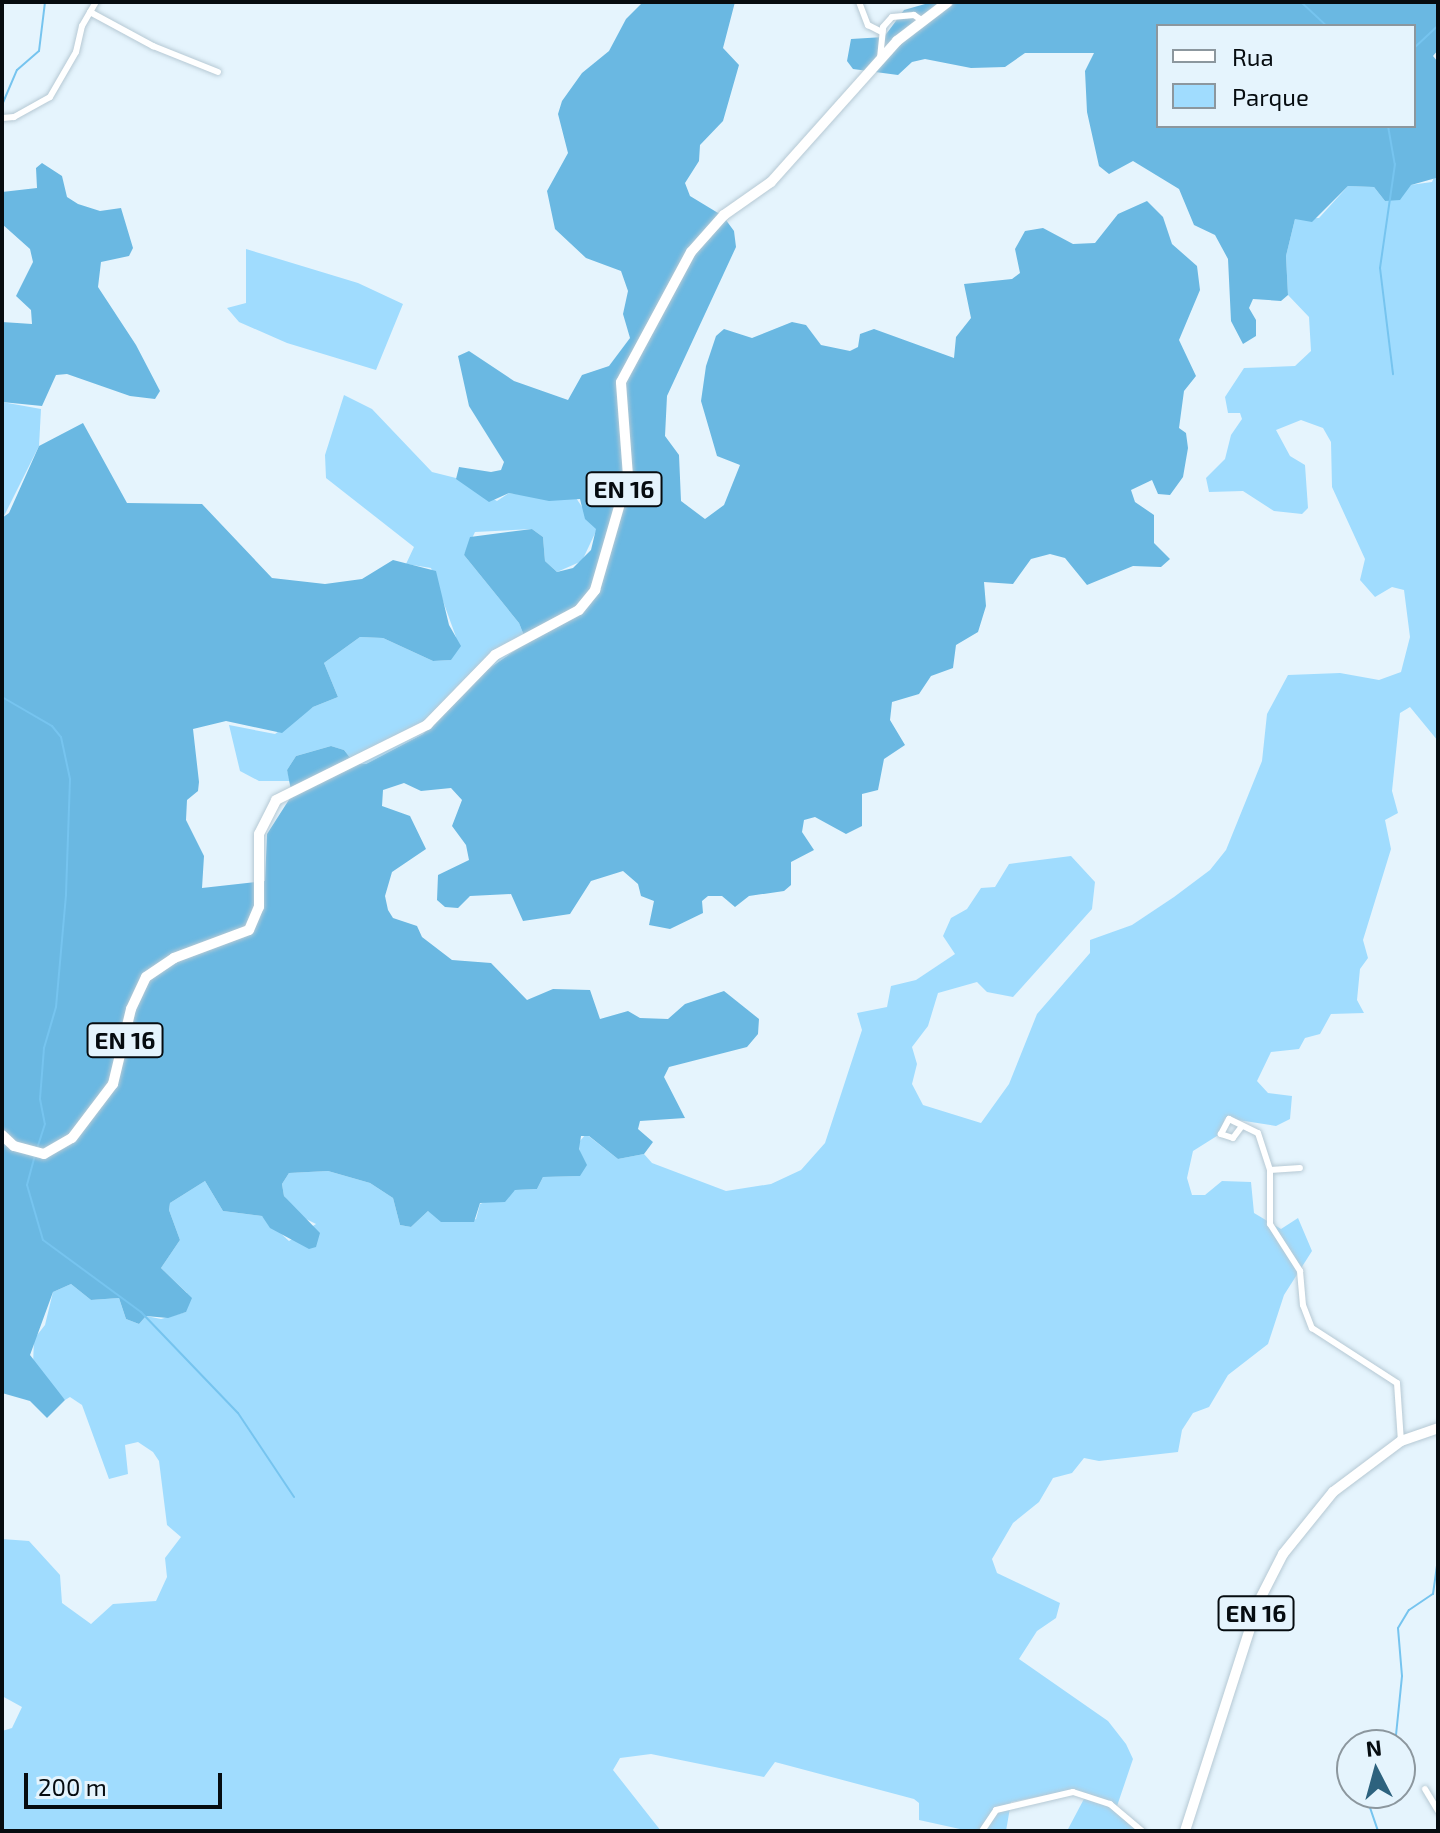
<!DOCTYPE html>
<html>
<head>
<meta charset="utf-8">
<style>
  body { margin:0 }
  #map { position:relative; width:1440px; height:1833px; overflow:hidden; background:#e5f4fd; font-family:"Exo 2",sans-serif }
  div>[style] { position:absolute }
  .green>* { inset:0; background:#a0dcfe }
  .forest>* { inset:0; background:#6ab8e2 }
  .stream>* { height:2px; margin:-1px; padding:0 1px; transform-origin:1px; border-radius:1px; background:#76c4ef }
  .roads { filter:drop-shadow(0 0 2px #b6c9d4) drop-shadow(0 0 2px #b6c9d4) }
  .street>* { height:6px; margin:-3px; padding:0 3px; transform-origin:3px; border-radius:3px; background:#fff }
  .primary>* { height:10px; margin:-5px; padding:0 5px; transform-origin:5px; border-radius:5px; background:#fff }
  span { translate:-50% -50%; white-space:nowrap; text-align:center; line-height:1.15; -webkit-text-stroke:8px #e5f4fd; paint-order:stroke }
  .shield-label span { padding:2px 6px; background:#e5f4fd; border:2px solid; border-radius:6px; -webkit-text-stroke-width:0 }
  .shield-label { font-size:24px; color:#060c10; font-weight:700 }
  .frame { position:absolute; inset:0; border:4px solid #060c10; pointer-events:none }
  .legend { position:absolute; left:1156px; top:24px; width:260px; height:104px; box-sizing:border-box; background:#e5f4fd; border:2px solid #8c979e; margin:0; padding:10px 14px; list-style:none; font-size:24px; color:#060c10 }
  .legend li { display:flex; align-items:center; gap:16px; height:40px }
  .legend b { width:40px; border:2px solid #8c979e }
  .north { position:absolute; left:1336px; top:1729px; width:80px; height:80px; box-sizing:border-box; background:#e5f4fd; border:2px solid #8c979e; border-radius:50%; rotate:354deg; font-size:22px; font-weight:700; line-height:32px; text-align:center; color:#060c10 }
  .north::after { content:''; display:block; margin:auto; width:28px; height:36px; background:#2d627e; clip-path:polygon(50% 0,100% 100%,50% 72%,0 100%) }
  .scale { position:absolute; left:24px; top:1773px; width:198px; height:36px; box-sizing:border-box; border:4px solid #060c10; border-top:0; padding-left:10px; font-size:24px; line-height:28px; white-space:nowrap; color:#060c10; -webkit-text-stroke:6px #e5f4fd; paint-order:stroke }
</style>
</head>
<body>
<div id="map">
  <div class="green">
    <div style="clip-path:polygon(1438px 168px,1438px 741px,1410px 707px,1400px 713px,1392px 791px,1398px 813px,1385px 820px,1391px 849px,1363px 940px,1368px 958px,1360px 969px,1357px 1000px,1364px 1013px,1331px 1014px,1320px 1034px,1305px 1038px,1299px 1049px,1271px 1052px,1257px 1081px,1268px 1093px,1292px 1096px,1290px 1119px,1276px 1126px,1225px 1118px,1220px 1134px,1193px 1151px,1187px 1178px,1192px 1195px,1205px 1195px,1222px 1181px,1251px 1182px,1254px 1213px,1281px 1229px,1298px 1218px,1312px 1251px,1284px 1295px,1268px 1344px,1228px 1375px,1209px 1407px,1193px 1413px,1182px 1430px,1178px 1452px,1099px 1461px,1084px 1458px,1072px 1473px,1053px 1478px,1039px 1502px,1013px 1523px,992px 1559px,997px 1573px,1060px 1603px,1056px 1618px,1037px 1631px,1019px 1659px,1108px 1721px,1126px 1744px,1133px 1759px,1116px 1809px,1138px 1831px,1067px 1831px,1085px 1797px,1073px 1790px,1011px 1802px,1006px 1831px,969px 1831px,919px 1820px,919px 1803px,914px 1799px,775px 1762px,764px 1777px,651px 1754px,620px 1758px,613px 1770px,661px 1831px,2px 1831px,2px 1731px,12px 1728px,22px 1707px,2px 1696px,2px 1539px,29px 1541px,60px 1575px,62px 1603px,91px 1624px,113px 1604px,156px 1601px,167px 1577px,165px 1558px,181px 1537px,167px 1525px,159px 1461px,153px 1452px,138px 1442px,125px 1445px,128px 1474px,109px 1479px,82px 1405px,70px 1397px,65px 1400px,33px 1365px,34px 1339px,45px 1325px,53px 1292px,71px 1284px,91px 1300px,119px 1298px,126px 1319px,139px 1324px,146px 1316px,161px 1319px,186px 1312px,187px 1293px,161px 1268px,180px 1240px,169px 1210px,170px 1203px,205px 1181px,223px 1211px,262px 1216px,289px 1241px,316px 1224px,300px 1216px,284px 1196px,282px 1184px,289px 1173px,328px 1171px,370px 1183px,393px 1198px,400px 1225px,411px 1227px,428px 1211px,468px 1222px,476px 1219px,480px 1204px,515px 1190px,537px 1189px,543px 1177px,580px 1176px,579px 1142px,586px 1134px,618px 1159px,644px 1154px,652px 1163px,726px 1191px,771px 1184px,801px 1170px,825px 1143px,862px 1030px,857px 1013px,887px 1007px,891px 986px,916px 980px,955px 954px,943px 936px,951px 918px,967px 909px,981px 888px,995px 887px,1009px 864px,1071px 856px,1095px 882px,1092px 909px,1013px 997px,987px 992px,977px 982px,938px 993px,928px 1026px,912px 1047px,917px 1064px,912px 1084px,923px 1105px,981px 1123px,1009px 1084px,1037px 1014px,1090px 953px,1090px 940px,1132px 925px,1174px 897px,1210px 870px,1226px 850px,1262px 761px,1267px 714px,1288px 675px,1340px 673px,1379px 680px,1401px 672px,1410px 637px,1404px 590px,1392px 587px,1375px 597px,1360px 580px,1365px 559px,1332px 487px,1331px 442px,1323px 428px,1301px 420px,1276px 430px,1290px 456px,1305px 465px,1308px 508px,1302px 514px,1274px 511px,1243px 491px,1209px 492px,1206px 478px,1225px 459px,1231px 435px,1242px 419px,1240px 413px,1228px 413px,1225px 397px,1244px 368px,1295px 366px,1311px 351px,1309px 317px,1288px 295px,1286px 256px,1295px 219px,1319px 218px,1348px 186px,1374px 187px,1385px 201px,1410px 185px,1432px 182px)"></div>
    <div style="clip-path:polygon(246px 249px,358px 283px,403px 304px,376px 370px,287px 343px,239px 322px,227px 308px,246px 303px)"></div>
    <div style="clip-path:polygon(344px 395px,372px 409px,432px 472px,456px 478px,497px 501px,509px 493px,560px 500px,574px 495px,597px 529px,582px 561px,557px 572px,545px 561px,543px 537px,532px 529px,475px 532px,464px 555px,519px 623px,525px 638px,520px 647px,475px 678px,423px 734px,366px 764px,355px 764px,344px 750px,331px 746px,296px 756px,287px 770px,290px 781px,259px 781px,240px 771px,229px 725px,275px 734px,313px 707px,338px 697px,324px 663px,360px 637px,383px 638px,433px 661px,451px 660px,456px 637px,431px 568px,406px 564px,414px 547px,326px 478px,325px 455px)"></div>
    <div style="clip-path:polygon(2px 402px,41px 409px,39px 446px,3px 518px)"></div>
  </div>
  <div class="forest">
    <div style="clip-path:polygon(643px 2px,735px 2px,723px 48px,739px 65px,723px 121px,700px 145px,699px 161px,685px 183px,690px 196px,723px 216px,734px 231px,736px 247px,667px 396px,665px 436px,679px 455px,681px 501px,705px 519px,724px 505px,740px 465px,717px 456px,701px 401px,706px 366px,716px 336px,724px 329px,752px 338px,792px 322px,806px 325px,821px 345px,850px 351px,858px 347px,860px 334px,874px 329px,954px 358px,956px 337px,971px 318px,964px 284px,1012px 279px,1020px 273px,1015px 249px,1025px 231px,1043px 228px,1073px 244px,1095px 243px,1118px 214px,1147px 201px,1163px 217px,1172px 244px,1197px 266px,1200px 290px,1179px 340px,1196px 376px,1184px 391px,1179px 428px,1186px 433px,1188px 448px,1183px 477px,1170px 495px,1158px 494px,1152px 480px,1131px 490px,1135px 502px,1154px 515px,1154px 543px,1170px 559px,1161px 567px,1133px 566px,1087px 585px,1065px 558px,1050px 554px,1031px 559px,1013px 584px,984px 582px,986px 606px,978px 632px,956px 645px,953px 668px,931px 676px,919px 694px,892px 702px,890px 720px,905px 745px,884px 759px,878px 790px,862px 794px,862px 826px,846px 834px,815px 817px,804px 820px,802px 832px,814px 850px,791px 862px,791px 885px,784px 891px,749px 896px,735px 907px,722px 896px,708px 896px,702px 901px,703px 913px,670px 929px,649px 925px,654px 901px,641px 896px,638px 884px,623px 871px,591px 881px,570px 914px,523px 921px,511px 894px,470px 896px,458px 908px,445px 907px,437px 900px,438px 875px,469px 860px,466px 845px,452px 826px,462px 800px,451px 788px,421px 791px,404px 783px,383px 790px,382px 806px,410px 816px,426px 849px,392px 872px,385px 896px,388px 910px,393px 918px,417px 926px,422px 937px,452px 960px,491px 963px,527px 1000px,553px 989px,590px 990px,600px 1019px,628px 1011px,640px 1018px,668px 1019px,685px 1004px,724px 991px,759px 1019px,758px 1034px,747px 1047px,669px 1067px,664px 1077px,685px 1118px,640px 1121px,638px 1129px,653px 1142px,644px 1154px,618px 1159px,589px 1136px,581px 1136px,579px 1149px,587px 1165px,580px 1176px,543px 1177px,537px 1189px,515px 1190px,505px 1202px,480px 1203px,474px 1222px,441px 1222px,428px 1211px,411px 1227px,400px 1225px,393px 1198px,370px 1183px,328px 1171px,289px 1173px,282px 1184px,284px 1196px,320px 1233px,316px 1247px,309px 1249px,270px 1228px,262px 1216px,223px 1211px,205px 1181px,170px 1203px,169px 1210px,180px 1240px,161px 1268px,192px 1298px,186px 1312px,168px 1318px,146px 1316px,139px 1324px,126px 1319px,119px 1298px,91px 1300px,71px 1284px,53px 1292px,30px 1355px,65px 1400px,47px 1418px,30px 1401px,2px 1393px,2px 518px,9px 513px,39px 446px,83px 423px,127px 503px,202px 504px,272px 578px,325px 584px,362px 579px,393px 560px,436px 571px,449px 625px,461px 646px,451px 660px,433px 661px,383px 638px,360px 637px,324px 663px,338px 697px,313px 707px,282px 733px,226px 721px,193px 729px,199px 782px,198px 791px,187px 800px,186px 820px,204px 856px,202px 888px,265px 881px,267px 834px,292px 795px,287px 770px,296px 756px,331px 746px,344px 750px,355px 764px,366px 764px,423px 734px,475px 678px,520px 647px,525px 638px,519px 623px,464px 555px,470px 537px,532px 529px,543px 537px,545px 561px,557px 572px,573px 568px,591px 550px,596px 529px,585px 519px,580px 499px,549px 501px,509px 493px,489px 502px,456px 479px,459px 467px,491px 472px,501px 470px,504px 462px,469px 406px,458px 356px,469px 351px,514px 381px,568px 400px,582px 375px,609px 366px,630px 338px,623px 314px,628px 291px,621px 271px,586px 258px,555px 229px,547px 191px,568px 153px,558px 114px,562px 101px,582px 73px,609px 51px,626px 19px)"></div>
    <div style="clip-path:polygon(evenodd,932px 2px,1438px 2px,1438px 50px,1433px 56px,1438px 62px,1436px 178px,1411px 185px,1400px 200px,1385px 201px,1374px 187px,1348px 186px,1312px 222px,1295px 219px,1286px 256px,1288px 295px,1281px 301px,1253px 299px,1249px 308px,1256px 320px,1256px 336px,1243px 344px,1231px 321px,1228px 259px,1215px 235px,1194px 225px,1179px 189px,1133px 161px,1109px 174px,1099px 166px,1087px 112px,1085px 71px,1094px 53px,1025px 53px,1005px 67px,971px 68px,925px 59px,912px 62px,898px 75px,853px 69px,847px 61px,851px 39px,884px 37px,904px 10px,932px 2px,1158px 26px,1414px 26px,1414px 126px,1158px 126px,1158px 26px)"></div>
    <div style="clip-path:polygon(42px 163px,62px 176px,67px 197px,78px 204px,100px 211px,121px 208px,133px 248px,129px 256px,101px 262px,98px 287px,136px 345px,160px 391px,155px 399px,130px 396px,67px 374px,56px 375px,42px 406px,2px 402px,2px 322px,32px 324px,31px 310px,16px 296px,33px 262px,30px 249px,2px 224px,2px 192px,37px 188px,36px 168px)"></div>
  </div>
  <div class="stream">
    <div style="left:1301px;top:2px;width:35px;rotate:43deg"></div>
    <div style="left:1414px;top:48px;width:33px;rotate:-43deg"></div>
    <div style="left:2px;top:105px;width:38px;rotate:-67deg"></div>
    <div style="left:17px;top:70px;width:29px;rotate:-41deg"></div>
    <div style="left:39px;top:51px;width:49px;rotate:-83deg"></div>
    <div style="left:1388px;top:126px;width:39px;rotate:80deg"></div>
    <div style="left:1395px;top:164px;width:105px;rotate:98.2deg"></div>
    <div style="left:1380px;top:268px;width:107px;rotate:83deg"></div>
    <div style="left:2px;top:697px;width:58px;rotate:30.1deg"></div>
    <div style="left:52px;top:726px;width:14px;rotate:51deg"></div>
    <div style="left:61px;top:737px;width:43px;rotate:77.9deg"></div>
    <div style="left:70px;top:779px;width:116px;rotate:92deg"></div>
    <div style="left:66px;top:895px;width:112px;rotate:95.1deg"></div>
    <div style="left:56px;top:1007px;width:43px;rotate:106.3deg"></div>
    <div style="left:44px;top:1048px;width:51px;rotate:94.5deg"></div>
    <div style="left:40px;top:1099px;width:25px;rotate:79deg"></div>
    <div style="left:45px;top:1124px;width:26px;rotate:108deg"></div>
    <div style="left:35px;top:1155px;width:31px;rotate:105deg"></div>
    <div style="left:27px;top:1185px;width:57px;rotate:73.8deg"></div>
    <div style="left:43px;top:1240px;width:122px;rotate:36.3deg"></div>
    <div style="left:141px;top:1312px;width:140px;rotate:46.2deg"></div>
    <div style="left:238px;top:1413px;width:101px;rotate:56.3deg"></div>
    <div style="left:1395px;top:1745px;width:69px;rotate:-84.2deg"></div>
    <div style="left:1402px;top:1676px;width:48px;rotate:-94.8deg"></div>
    <div style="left:1398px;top:1628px;width:21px;rotate:-59deg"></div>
    <div style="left:1409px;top:1610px;width:29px;rotate:-34deg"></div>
    <div style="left:1433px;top:1594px;width:34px;rotate:-82deg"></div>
    <div style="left:1365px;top:1793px;width:40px;rotate:71.1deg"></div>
  </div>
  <div class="roads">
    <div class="street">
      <div style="left:859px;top:2px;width:25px;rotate:69deg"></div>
      <div style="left:868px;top:25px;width:16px;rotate:27deg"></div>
      <div style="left:90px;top:12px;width:72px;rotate:28.4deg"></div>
      <div style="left:153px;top:46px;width:70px;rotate:21.8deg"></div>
      <div style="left:880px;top:58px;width:31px;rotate:-84deg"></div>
      <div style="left:883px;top:27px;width:13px;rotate:-48deg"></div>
      <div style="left:892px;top:17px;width:22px;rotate:-5deg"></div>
      <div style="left:914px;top:15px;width:11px;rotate:34deg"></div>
      <div style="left:2px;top:118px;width:12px;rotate:-5deg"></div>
      <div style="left:14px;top:117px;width:41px;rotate:-29.1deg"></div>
      <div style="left:50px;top:97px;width:52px;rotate:-60deg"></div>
      <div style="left:76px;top:52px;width:27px;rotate:-77deg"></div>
      <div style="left:82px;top:26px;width:28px;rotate:-60deg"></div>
      <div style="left:1242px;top:1126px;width:15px;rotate:127deg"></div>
      <div style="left:1233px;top:1138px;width:13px;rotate:-162deg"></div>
      <div style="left:1221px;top:1134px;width:17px;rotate:-62deg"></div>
      <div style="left:1229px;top:1119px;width:32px;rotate:26deg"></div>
      <div style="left:1258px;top:1133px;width:39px;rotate:72deg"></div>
      <div style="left:1270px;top:1170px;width:54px;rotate:90deg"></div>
      <div style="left:1270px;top:1224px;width:56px;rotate:57.4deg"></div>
      <div style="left:1300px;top:1271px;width:34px;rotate:85deg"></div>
      <div style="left:1303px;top:1305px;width:25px;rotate:69deg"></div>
      <div style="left:1312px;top:1328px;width:101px;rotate:32.9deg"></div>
      <div style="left:1397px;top:1383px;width:58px;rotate:86.1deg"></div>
      <div style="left:1270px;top:1170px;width:30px;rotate:-4deg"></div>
      <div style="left:1425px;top:1789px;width:26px;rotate:59deg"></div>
      <div style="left:982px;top:1831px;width:25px;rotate:-56deg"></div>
      <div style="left:996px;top:1810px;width:79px;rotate:-13.2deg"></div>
      <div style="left:1073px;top:1792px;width:39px;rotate:18deg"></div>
      <div style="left:1110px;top:1804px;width:42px;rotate:40.2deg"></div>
    </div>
    <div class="primary">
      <div style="left:2px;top:1135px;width:16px;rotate:43deg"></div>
      <div style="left:14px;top:1146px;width:31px;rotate:15deg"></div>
      <div style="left:44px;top:1154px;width:32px;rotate:-30deg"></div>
      <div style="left:72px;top:1138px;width:68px;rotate:-52.8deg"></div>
      <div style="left:113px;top:1084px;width:77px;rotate:-76.5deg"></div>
      <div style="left:131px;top:1009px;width:35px;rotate:-65deg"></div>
      <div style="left:146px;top:977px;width:34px;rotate:-34deg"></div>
      <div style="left:174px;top:958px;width:80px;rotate:-20.5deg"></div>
      <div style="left:249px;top:930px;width:25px;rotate:-67deg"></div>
      <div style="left:259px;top:907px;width:73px;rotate:-90deg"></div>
      <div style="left:259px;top:834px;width:38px;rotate:-63deg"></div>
      <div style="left:276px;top:800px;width:169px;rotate:-26.4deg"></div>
      <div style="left:427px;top:725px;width:98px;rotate:-45.8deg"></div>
      <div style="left:495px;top:655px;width:95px;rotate:-28.2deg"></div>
      <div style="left:579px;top:610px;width:26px;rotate:-51deg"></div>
      <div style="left:595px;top:590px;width:119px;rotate:-73.9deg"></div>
      <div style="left:628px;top:476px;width:94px;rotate:-94.3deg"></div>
      <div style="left:621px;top:382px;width:148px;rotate:-61.7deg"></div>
      <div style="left:691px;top:252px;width:50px;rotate:-48.3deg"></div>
      <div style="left:724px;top:215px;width:57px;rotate:-35.1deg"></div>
      <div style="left:771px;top:182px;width:189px;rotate:-48.2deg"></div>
      <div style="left:897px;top:41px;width:64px;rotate:-37.4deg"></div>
      <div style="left:1185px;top:1831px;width:242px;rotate:-72.2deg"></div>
      <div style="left:1259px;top:1601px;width:53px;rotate:-62.9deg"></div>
      <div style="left:1283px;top:1554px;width:80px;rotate:-51.1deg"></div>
      <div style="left:1333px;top:1492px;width:85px;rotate:-36.9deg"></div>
      <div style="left:1401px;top:1441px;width:39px;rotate:-19deg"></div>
    </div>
  </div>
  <div class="shield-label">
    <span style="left:624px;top:489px">EN 16</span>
    <span style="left:125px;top:1040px">EN 16</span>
    <span style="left:1256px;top:1613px">EN 16</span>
  </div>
  <div class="frame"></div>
  <ul class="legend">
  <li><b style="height:10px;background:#fff"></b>Rua</li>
  <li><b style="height:22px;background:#a0dcfe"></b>Parque</li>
  </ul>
  <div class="north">N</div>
  <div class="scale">200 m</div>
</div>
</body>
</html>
